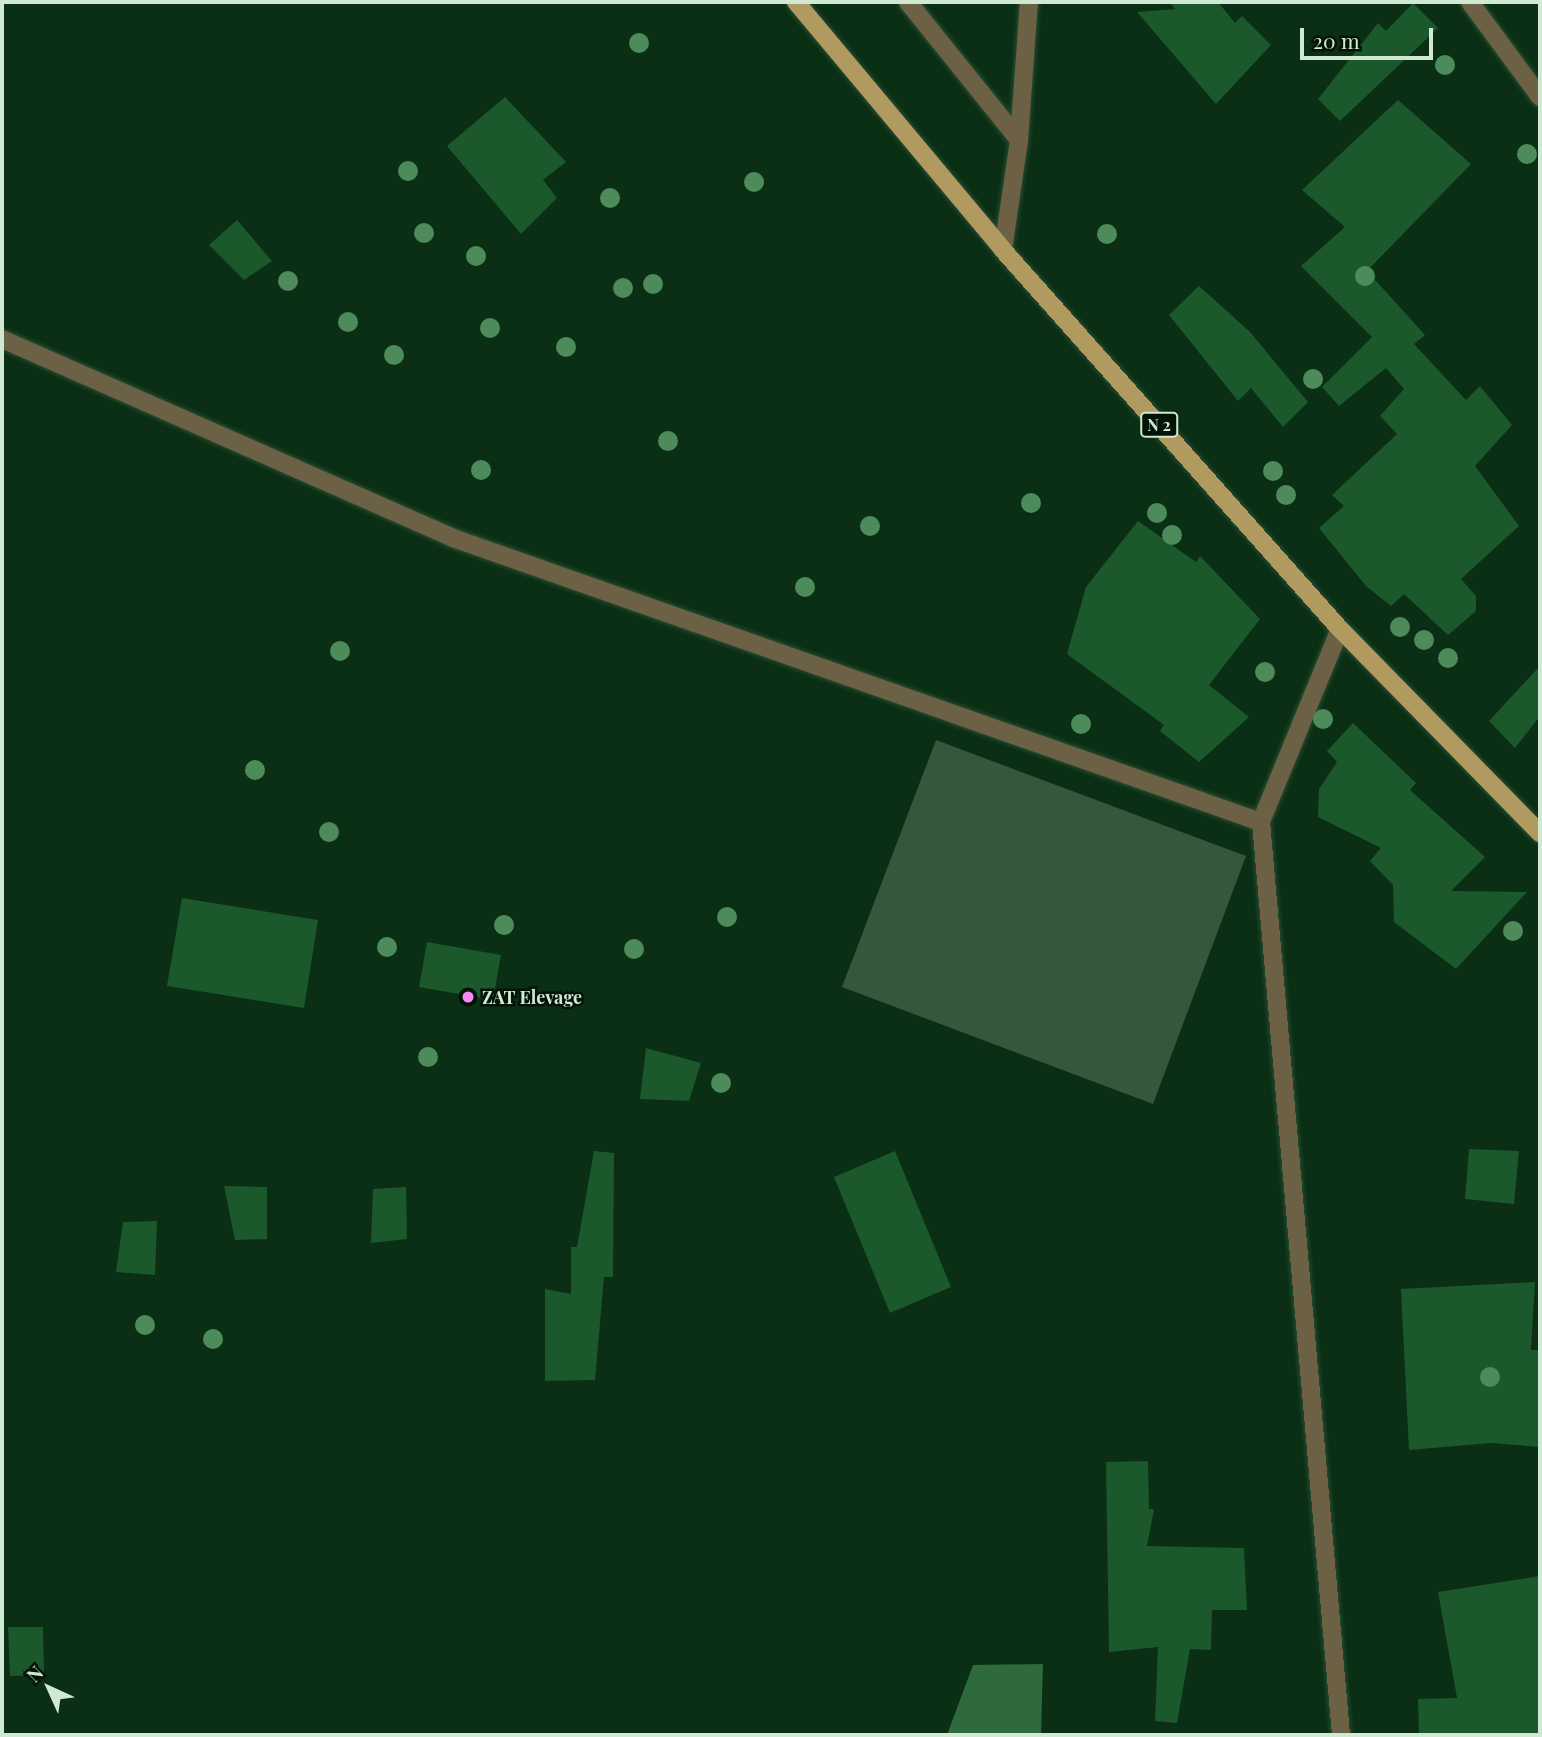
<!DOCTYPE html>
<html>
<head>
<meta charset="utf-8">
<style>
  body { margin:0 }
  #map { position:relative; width:1542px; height:1737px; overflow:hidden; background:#0a2f14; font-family:"Playfair Display",serif }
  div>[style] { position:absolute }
  .green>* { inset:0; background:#36573c }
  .forest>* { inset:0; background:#2e6a3c }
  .building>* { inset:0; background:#1b592c }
  .roads { filter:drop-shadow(0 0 2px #2a4d33) drop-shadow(0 0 2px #2a4d33) }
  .minor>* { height:18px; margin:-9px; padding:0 9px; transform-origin:9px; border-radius:9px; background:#6c6145 }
  .primary>* { height:18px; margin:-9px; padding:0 9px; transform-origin:9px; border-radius:9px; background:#b19a60 }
  .trees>* { width:20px; height:20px; margin:-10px; border-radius:50%; background:#4d8c5a }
  .dots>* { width:19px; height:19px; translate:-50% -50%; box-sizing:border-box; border:4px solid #031406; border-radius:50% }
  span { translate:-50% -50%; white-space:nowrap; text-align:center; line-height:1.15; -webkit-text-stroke:5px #031406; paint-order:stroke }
  .shield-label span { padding:2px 5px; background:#031406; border:2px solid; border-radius:5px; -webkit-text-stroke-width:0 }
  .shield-label { font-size:16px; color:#cfe9d3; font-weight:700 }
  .poi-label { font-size:18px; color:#cfe9d3; font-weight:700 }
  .left { translate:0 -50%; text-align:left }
  .frame { position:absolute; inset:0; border:4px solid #cfe9d3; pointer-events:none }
  .north { position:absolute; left:14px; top:1653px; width:70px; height:70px; -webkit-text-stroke:5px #031406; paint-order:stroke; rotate:315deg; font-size:19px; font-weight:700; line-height:28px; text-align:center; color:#cfe9d3 }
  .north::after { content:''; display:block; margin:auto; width:24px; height:32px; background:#cfe9d3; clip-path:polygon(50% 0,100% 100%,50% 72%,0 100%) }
  .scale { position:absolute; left:1300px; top:28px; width:133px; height:32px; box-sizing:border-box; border:4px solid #cfe9d3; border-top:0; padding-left:9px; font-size:21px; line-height:24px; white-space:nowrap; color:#cfe9d3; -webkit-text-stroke:5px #031406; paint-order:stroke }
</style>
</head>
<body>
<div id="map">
  <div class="green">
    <div style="clip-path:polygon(936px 740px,1246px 856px,1153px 1104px,842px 987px)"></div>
  </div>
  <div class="forest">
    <div style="clip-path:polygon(1043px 1664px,1041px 1735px,947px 1735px,973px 1665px)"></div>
  </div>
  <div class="building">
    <div style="clip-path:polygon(1170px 2px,1218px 2px,1235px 23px,1242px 16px,1271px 45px,1216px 104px,1137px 12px,1175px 9px)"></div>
    <div style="clip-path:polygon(1413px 3px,1438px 28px,1340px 121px,1318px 99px,1378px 23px,1386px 31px)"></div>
    <div style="clip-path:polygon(505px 97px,566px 162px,543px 180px,557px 198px,521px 234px,447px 146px)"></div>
    <div style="clip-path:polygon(1398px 100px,1471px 164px,1367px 271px,1425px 335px,1414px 344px,1466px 400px,1480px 386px,1512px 425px,1475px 466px,1519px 526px,1461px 579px,1476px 596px,1476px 611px,1448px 635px,1404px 594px,1391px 606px,1366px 586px,1319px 528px,1344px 506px,1332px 495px,1397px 434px,1380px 416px,1404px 389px,1386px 368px,1339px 406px,1322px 387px,1372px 337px,1301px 266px,1345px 227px,1302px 190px)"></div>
    <div style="clip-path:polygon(237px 220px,272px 261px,244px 280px,209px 245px)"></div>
    <div style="clip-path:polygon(1199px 286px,1250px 332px,1308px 402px,1283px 427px,1251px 388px,1238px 401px,1169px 315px)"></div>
    <div style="clip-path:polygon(1138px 521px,1196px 562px,1200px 556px,1260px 619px,1209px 685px,1249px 717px,1199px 762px,1160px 731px,1164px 725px,1067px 654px,1086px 587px)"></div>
    <div style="clip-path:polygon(1540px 666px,1540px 716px,1515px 748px,1489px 721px)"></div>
    <div style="clip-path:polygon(1353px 723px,1416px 783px,1410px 790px,1485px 857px,1451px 891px,1527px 892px,1456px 969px,1394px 922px,1393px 885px,1370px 861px,1381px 848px,1318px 817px,1319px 789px,1337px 762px,1327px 751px)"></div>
    <div style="clip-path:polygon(182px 898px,318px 920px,304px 1008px,167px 986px)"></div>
    <div style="clip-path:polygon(427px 942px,501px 955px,493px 1000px,419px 987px)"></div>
    <div style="clip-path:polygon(646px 1048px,701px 1063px,689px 1101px,640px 1099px)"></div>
    <div style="clip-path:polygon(1469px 1149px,1519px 1151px,1514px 1204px,1465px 1199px)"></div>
    <div style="clip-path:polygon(594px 1151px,614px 1153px,613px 1277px,604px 1277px,595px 1380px,545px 1381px,545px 1289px,571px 1294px,571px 1247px,577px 1247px)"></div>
    <div style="clip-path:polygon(895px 1151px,951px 1287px,890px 1313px,834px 1177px)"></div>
    <div style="clip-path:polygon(224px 1186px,267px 1187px,267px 1239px,235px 1240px)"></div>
    <div style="clip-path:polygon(406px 1187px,407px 1239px,371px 1243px,373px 1189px)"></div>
    <div style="clip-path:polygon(157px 1221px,155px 1275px,116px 1272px,123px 1222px)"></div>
    <div style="clip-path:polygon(1535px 1282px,1531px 1350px,1540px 1350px,1540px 1447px,1491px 1443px,1409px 1450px,1401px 1289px)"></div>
    <div style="clip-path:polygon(1148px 1461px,1149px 1509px,1154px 1509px,1147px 1546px,1244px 1548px,1247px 1610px,1212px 1610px,1211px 1650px,1190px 1649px,1177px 1723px,1155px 1721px,1158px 1647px,1109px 1652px,1106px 1462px)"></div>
    <div style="clip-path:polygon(1540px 1576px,1538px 1735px,1419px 1735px,1418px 1699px,1457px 1698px,1438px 1592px)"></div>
    <div style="clip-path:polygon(8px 1627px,43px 1627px,44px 1675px,10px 1676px)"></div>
  </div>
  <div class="roads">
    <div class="minor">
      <div style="left:908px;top:2px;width:177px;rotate:51.2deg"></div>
      <div style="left:1470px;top:2px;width:118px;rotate:53.6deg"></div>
      <div style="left:1003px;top:250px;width:111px;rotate:-81.7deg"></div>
      <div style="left:1019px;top:140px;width:138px;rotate:-85.9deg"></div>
      <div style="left:2px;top:339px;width:493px;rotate:23.8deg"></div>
      <div style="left:453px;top:538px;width:856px;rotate:19.37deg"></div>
      <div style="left:1340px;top:629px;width:209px;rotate:112.3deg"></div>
      <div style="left:1261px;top:822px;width:916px;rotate:84.99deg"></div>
    </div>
    <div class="primary">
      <div style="left:796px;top:2px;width:323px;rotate:50.1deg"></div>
      <div style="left:1003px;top:250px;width:507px;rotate:48.36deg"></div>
      <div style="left:1340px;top:629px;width:286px;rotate:45.6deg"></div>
    </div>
  </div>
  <div class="trees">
    <div style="left:639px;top:43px"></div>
    <div style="left:1445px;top:65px"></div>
    <div style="left:1527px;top:154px"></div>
    <div style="left:408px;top:171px"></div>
    <div style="left:754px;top:182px"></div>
    <div style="left:610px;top:198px"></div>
    <div style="left:424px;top:233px"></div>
    <div style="left:1107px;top:234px"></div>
    <div style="left:476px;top:256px"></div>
    <div style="left:1365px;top:276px"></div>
    <div style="left:288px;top:281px"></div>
    <div style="left:653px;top:284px"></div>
    <div style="left:623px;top:288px"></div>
    <div style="left:348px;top:322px"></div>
    <div style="left:490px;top:328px"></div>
    <div style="left:566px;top:347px"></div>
    <div style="left:394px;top:355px"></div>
    <div style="left:1313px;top:379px"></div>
    <div style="left:668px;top:441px"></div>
    <div style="left:481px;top:470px"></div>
    <div style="left:1273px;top:471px"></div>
    <div style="left:1286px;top:495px"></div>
    <div style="left:1031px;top:503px"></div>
    <div style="left:1157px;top:513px"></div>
    <div style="left:870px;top:526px"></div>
    <div style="left:1172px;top:535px"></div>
    <div style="left:805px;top:587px"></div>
    <div style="left:1400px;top:627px"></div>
    <div style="left:1424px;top:640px"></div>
    <div style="left:340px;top:651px"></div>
    <div style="left:1448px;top:658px"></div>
    <div style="left:1265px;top:672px"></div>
    <div style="left:1323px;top:719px"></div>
    <div style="left:1081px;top:724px"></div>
    <div style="left:255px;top:770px"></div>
    <div style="left:329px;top:832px"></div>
    <div style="left:727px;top:917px"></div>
    <div style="left:504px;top:925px"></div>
    <div style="left:1513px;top:931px"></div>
    <div style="left:387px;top:947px"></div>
    <div style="left:634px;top:949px"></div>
    <div style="left:428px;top:1057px"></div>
    <div style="left:721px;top:1083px"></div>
    <div style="left:145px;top:1325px"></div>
    <div style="left:213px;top:1339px"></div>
    <div style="left:1490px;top:1377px"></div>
  </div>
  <div class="dots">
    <div style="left:468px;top:997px;background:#f589ef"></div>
  </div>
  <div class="shield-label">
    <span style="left:1159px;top:425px">N 2</span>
  </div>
  <div class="poi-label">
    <span class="left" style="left:482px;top:997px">ZAT Elevage</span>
  </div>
  <div class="frame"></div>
  <div class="north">N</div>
  <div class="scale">20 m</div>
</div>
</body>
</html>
